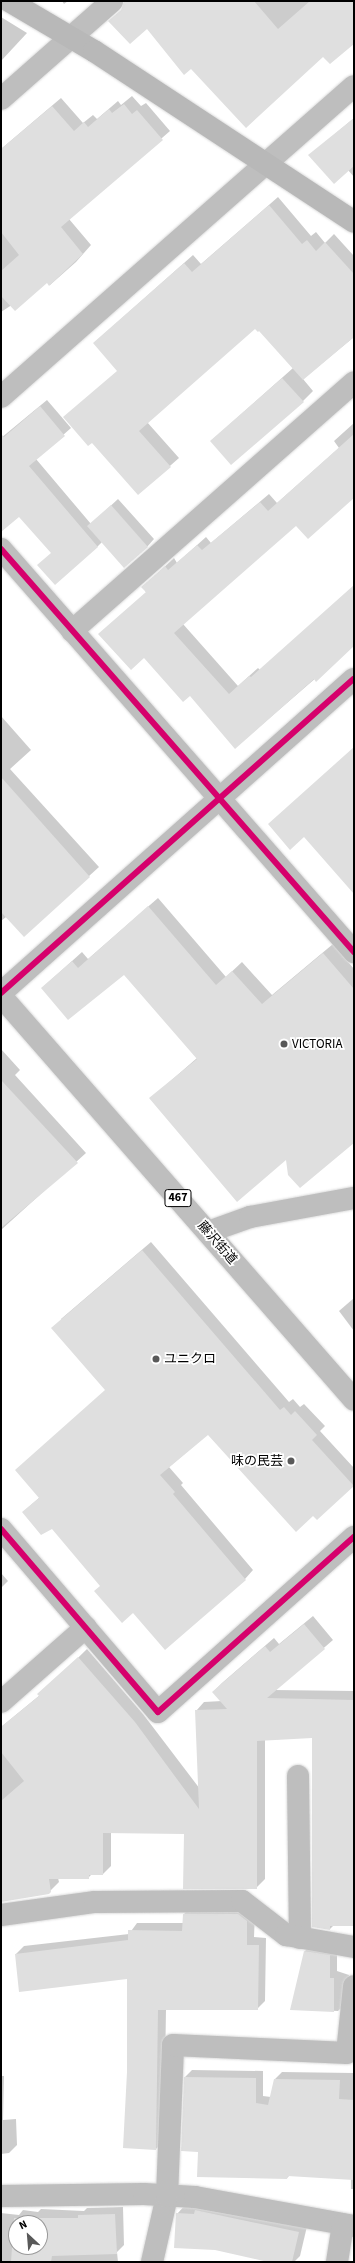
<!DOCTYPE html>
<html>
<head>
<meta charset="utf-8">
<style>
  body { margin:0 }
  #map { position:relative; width:355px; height:2263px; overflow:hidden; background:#fff; font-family:"Source Sans 3","Noto Sans JP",sans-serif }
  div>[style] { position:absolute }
  .shadow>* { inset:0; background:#0003 }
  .building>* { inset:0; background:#dfdfdf }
  .roads { filter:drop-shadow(0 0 1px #dbdbdb) drop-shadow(0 0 1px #dbdbdb) }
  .street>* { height:22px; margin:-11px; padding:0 11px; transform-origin:11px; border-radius:11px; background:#bebebe }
  .secondary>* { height:22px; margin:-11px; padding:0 11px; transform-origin:11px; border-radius:11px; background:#b8b8b8 }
  .highway>* { height:22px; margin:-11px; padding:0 11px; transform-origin:11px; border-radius:11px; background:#bebebe }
  .cycleway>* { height:6px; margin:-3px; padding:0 3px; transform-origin:3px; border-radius:3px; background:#d6006c }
  .dots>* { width:11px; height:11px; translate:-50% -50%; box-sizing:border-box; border:2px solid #fff; border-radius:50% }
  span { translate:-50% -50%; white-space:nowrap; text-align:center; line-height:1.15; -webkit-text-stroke:3.5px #fff; paint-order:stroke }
  .shield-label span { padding:1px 3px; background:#fff; border:1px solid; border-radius:3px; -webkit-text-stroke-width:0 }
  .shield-label { font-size:12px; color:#000; font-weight:700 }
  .poi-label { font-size:13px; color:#000 }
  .left { translate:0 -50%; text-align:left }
  .right { translate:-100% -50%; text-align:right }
  .street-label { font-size:13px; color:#000 }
  .frame { position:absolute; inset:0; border:2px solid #000; pointer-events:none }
  .north { position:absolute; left:8px; top:2215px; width:40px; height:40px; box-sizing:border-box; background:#fff; border:1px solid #999; border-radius:50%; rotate:334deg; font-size:11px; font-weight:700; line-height:16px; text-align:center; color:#000 }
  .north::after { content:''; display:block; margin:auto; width:14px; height:18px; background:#595959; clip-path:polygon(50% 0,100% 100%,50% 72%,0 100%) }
</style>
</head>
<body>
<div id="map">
  <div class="shadow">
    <div style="clip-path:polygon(62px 1px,68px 1px,64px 4px)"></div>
    <div style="clip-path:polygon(152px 1px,354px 1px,354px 42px,323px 55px)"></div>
    <div style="clip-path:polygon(1px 17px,27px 33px,1px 61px)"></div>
    <div style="clip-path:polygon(132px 96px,141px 106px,146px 103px,170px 131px,69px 219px,91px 245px,76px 262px,50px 285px,47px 282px,1px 312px,1px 149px,61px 98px,83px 123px,93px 115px,97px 119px,118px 101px,121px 105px)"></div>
    <div style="clip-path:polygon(354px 118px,354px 177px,348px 170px,310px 155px)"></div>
    <div style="clip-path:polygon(278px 197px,311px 236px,316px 232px,325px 243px,334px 234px,354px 256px,354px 337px,303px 379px,313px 391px,303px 401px,211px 441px,293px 368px,260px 329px,255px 328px,147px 422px,179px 458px,138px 494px,118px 370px,94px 343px,193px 255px,201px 264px)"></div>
    <div style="clip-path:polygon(47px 400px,71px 428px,36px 459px,91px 524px,118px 499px,154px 539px,147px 547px,102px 542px,97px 547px,1px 509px,1px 438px)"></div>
    <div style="clip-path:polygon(354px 423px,354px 496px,296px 524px,183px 624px,238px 686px,258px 668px,260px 670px,354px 586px,354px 645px,235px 748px,143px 587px,174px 558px,177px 563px,206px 537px,211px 543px,269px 494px,277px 503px,339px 448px,334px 441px)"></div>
    <div style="clip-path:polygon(1px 716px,31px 750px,10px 769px,99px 867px,24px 935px,6px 917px,1px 921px)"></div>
    <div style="clip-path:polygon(158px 898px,226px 977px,242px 962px,272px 995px,333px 944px,354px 969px,354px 1142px,287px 1158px,151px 1098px,197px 1058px,124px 974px,42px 988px,82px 952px,88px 959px)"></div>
    <div style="clip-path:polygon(1px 1049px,20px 1070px,15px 1075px,86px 1153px,1px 1230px)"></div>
    <div style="clip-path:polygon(151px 1242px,289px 1402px,293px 1399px,300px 1407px,304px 1404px,325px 1426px,320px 1431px,354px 1468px,354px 1484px,317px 1518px,208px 1434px,169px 1467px,183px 1483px,181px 1485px,253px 1570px,245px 1579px,133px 1612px,101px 1585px,52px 1527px,23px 1512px,40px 1497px,106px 1390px,61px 1319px)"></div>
    <div style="clip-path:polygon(354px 1298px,354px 1331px,339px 1311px)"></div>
    <div style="clip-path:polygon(1px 1573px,8px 1581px,1px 1588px)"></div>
    <div style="clip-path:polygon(313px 1616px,333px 1640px,275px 1690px,354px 1691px,354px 1925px,334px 1925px,330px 1929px,313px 1737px,265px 1740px,265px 1879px,256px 1888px,185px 1833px,111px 1832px,111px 1866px,103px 1874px,92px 1874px,88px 1878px,58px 1878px,59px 1882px,48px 1893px,1px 1901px,1px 1727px,40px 1695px,87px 1649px,143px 1714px,200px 1789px,196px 1711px,204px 1702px,222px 1701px,213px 1692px,222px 1683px,274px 1638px,279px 1644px)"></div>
    <div style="clip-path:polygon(192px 1906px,255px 1913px,254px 1937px,266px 1938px,265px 2001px,257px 2009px,166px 2009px,164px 2141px,156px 2149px,128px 2072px,128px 1978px,16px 1954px,24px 1946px,129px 1934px,137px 1923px,184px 1923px,184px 1914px)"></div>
    <div style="clip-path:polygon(312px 1944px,337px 1949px,337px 1971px,349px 1975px,346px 2003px,338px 2011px,291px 2009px,305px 1951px)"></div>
    <div style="clip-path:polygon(192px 2070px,263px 2071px,263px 2096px,271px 2097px,275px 2079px,282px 2072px,354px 2073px,354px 2189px,351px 2189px,351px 2178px,290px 2175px,287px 2178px,199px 2151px,185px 2077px)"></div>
    <div style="clip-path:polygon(1px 2076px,4px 2076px,3px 2120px,16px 2119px,17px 2145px,9px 2153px,1px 2154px)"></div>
    <div style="clip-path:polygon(187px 2203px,308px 2222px,300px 2256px,294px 2262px,273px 2262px,177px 2214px)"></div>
    <div style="clip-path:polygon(evenodd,123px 2207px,124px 2245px,117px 2252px,118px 2262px,1px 2262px,1px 2213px,19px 2215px,23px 2210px,38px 2212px,41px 2209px,84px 2211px,87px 2208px,123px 2207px,16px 2223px,40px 2223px,40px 2247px,16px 2247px,16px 2223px)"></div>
  </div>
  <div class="building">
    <div style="clip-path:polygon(124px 1px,254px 1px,278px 29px,310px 1px,354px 1px,354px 44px,330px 64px,323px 57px,246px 128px,191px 69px,184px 75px,147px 29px,130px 44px,108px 21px,121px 10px)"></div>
    <div style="clip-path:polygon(124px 104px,132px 114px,137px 110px,163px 140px,61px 227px,83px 254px,49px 286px,47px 283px,15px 311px,1px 296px,1px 271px,19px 255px,1px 232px,1px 149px,52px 106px,74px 131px,84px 122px,88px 127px,109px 109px,112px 113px)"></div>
    <div style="clip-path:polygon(354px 118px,354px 166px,334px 184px,308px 155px)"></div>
    <div style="clip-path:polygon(269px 205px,302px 244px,307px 240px,316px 251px,325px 242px,354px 274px,354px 337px,303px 380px,259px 331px,258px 332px,255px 329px,139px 431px,171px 467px,138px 495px,92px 443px,88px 446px,63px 417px,117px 371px,93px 343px,184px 263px,192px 272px)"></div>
    <div style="clip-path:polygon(282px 378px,304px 402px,231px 465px,210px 441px)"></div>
    <div style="clip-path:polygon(40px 406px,65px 436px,29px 466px,98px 547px,55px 585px,37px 565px,51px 553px,19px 517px,1px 532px,1px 434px,4px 437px)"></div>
    <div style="clip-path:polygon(354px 434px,354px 498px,308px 539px,296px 526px,174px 633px,229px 694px,249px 676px,251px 677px,354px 585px,354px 646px,316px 682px,314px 679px,235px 749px,190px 696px,183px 702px,144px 658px,131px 670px,98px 634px,146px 592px,141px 587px,165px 566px,168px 570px,197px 545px,202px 550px,260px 502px,268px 511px)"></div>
    <div style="clip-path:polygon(111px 505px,148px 547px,124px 568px,87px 526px)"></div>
    <div style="clip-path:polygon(354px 747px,354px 894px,304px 837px,290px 850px,268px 824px)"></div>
    <div style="clip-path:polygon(1px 777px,90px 877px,24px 937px,1px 912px)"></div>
    <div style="clip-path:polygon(148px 906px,216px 985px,232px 971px,262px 1004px,323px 953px,354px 989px,354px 1143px,300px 1188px,288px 1175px,286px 1160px,237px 1202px,149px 1098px,197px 1059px,124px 975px,68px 1020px,41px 988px,72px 961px,78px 968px)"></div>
    <div style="clip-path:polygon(1px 1080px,78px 1163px,1px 1228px)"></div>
    <div style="clip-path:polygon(142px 1250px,280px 1410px,284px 1407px,291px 1415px,295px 1411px,317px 1435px,312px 1440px,354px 1486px,317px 1520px,313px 1516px,296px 1532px,208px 1435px,160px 1475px,175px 1492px,173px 1494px,246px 1580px,165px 1650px,133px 1613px,122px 1623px,94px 1591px,100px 1586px,52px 1529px,41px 1535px,22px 1512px,39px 1498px,15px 1470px,105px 1390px,51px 1328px)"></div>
    <div style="clip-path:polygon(304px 1624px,325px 1649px,267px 1698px,354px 1700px,354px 1926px,330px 1926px,330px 1930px,312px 1927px,312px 1738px,257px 1741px,257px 1889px,183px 1889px,184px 1834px,103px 1833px,103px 1875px,89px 1875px,89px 1879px,49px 1879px,51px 1892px,49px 1894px,1px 1902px,1px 1801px,24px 1781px,1px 1752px,1px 1727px,39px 1696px,37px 1694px,78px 1657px,135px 1722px,199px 1809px,195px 1710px,227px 1709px,212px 1692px,265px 1646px,270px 1652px)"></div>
    <div style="clip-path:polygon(183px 1914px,238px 1914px,247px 1921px,247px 1945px,259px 1945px,258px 2010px,158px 2010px,156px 2150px,123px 2148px,127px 2072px,127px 1979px,19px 1992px,15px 1954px,128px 1940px,128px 1930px,182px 1931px)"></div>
    <div style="clip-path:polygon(304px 1951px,330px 1955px,330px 1978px,334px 1978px,334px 2012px,290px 2010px)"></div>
    <div style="clip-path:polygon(184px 2077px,256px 2078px,256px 2103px,268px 2105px,274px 2079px,340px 2080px,339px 2099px,354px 2100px,354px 2180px,288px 2176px,287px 2179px,197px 2177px,198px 2152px,181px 2151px)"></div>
    <div style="clip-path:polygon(195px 2210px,299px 2232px,292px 2262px,268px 2262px,215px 2250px,174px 2248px,176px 2213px,194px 2214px)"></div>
    <div style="clip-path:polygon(evenodd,115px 2214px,117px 2254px,52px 2256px,51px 2262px,11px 2262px,14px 2218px,78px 2218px,78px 2215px,115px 2214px,16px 2223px,40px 2223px,40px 2247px,16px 2247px,16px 2223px)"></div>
  </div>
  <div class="roads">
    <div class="street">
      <div style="left:1px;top:99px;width:148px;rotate:-41.4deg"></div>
      <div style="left:1px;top:397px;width:470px;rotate:-41.4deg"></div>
      <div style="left:1px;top:549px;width:536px;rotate:48.78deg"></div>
      <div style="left:72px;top:631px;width:376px;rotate:-41.4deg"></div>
      <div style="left:1px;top:993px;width:472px;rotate:-41.7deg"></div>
      <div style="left:208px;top:1232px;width:45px;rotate:-19.7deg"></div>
      <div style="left:250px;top:1217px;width:106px;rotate:-10.4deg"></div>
      <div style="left:1px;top:1529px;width:241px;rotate:49.4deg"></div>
      <div style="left:158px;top:1712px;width:263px;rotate:-41.8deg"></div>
      <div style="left:1px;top:1702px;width:113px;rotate:-41.4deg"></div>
      <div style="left:298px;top:1776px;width:162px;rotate:89.3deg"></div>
      <div style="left:1px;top:1915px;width:95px;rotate:-7.9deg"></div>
      <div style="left:95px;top:1902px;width:147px;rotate:-0.4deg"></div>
      <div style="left:242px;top:1901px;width:56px;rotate:37.7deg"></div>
      <div style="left:286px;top:1935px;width:69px;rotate:10deg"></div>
      <div style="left:1px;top:2196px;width:143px;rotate:-0.8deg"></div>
      <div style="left:144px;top:2194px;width:51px;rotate:3.4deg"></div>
      <div style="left:195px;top:2197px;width:162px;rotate:10.3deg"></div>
      <div style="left:152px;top:2262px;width:68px;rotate:-77.2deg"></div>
      <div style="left:167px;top:2196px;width:151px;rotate:-87.7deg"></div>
      <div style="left:173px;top:2045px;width:174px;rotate:2.6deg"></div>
      <div style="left:347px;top:2053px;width:67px;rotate:-84deg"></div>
      <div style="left:337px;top:2262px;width:38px;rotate:-81deg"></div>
    </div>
    <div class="secondary">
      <div style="left:9px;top:1px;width:99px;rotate:30.5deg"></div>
      <div style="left:94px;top:51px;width:311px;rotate:33.3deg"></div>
    </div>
    <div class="highway">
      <div style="left:1px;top:996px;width:536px;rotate:48.85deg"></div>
    </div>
  </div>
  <div class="cycleway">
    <div style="left:1px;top:549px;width:536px;rotate:48.78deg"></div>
    <div style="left:1px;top:993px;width:472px;rotate:-41.7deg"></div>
    <div style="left:1px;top:1529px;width:241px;rotate:49.4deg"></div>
    <div style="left:158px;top:1712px;width:263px;rotate:-41.8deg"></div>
  </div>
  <div class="dots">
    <div style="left:284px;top:1044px;background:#595959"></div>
    <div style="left:156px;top:1359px;background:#595959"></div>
    <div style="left:291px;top:1461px;background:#595959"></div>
  </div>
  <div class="shield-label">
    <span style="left:178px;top:1198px">467</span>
  </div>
  <div class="poi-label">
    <span class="left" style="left:292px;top:1044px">VICTORIA</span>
    <span class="left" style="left:164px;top:1359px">ユニクロ</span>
    <span class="right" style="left:283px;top:1461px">味の民芸</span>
  </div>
  <div class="street-label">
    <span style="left:217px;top:1243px;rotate:49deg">藤沢街道</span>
  </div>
  <div class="frame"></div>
  <div class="north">N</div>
</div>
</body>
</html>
